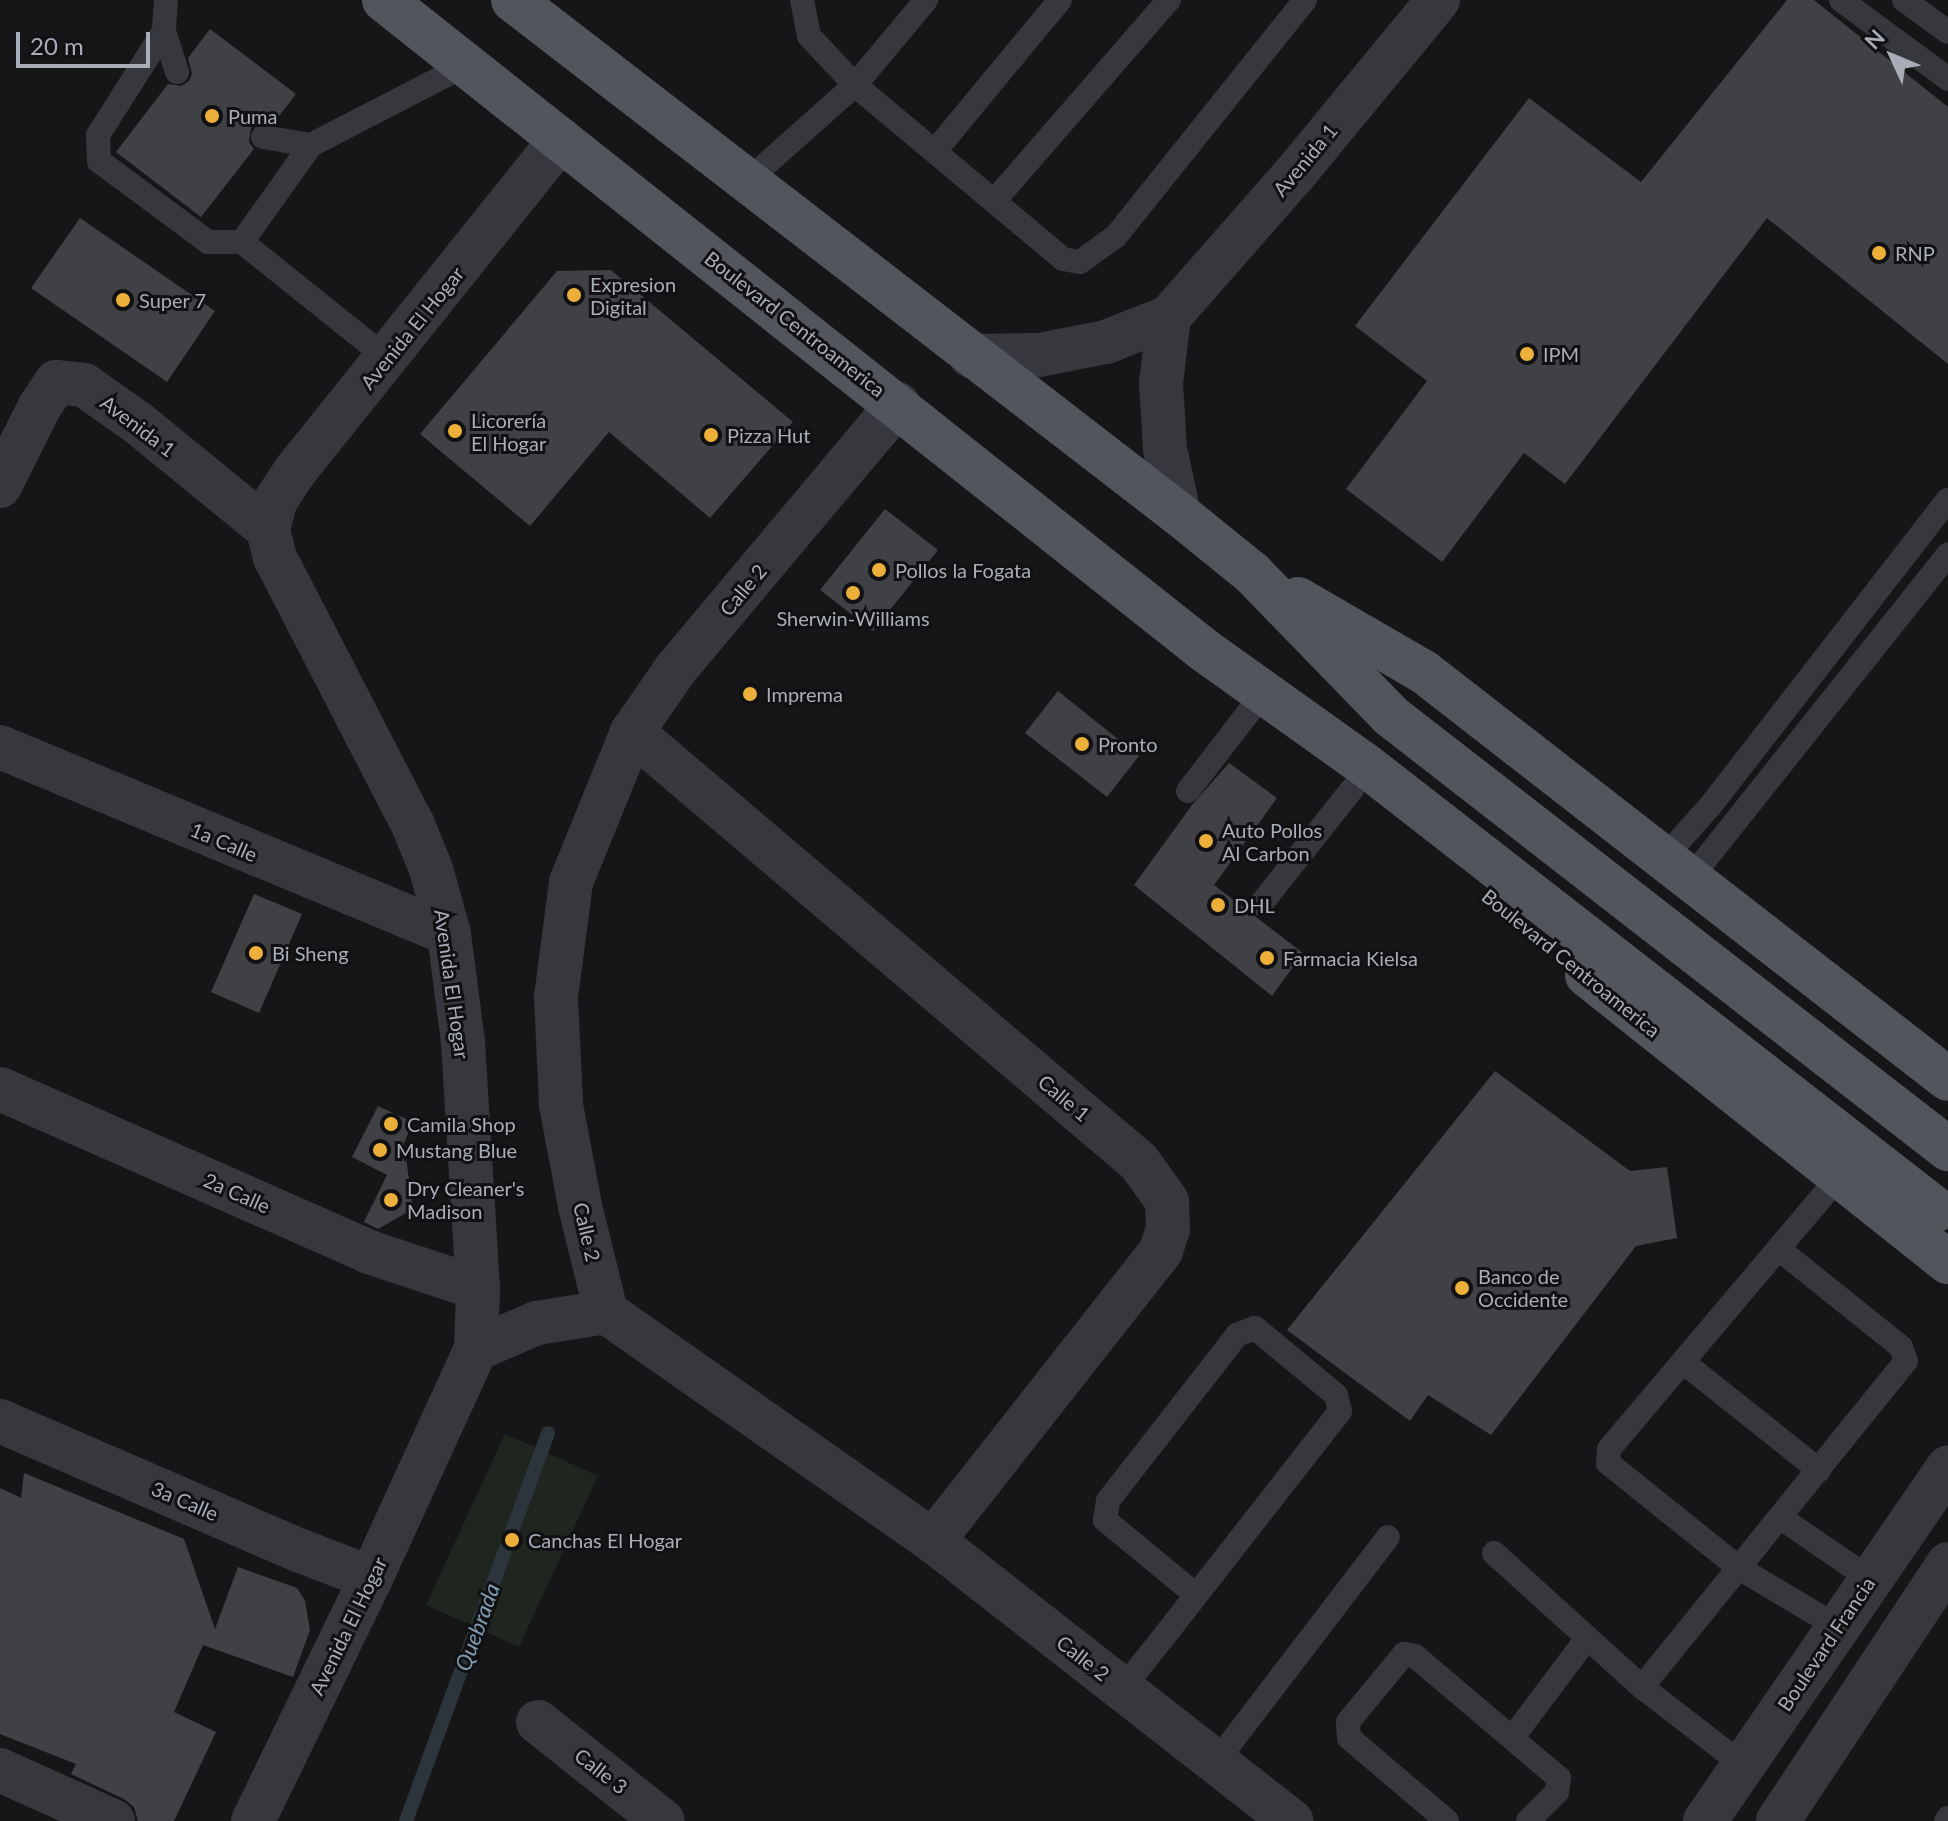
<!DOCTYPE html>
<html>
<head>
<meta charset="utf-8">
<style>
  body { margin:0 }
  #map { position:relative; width:1948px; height:1821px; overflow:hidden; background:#161618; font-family:Lato,sans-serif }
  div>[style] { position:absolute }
  .green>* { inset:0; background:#1e261f }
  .stream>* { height:14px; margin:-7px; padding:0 7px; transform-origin:7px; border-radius:7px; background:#2c353b }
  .building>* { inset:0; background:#404145 }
  .service>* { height:24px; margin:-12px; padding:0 12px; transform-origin:12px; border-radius:12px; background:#37383d }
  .minor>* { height:44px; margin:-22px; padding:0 22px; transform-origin:22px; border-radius:22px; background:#37383d }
  .tertiary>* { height:44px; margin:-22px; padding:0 22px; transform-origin:22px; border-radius:22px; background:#37383d }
  .primary>* { height:44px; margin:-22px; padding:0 22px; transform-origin:22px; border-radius:22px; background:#53555c }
  .dots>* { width:22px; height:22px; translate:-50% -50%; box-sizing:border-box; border:4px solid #111113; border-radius:50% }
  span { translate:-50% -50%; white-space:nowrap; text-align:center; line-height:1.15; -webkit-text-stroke:6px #111113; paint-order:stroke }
  .poi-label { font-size:20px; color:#a8adb7 }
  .left { translate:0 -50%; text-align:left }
  .street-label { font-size:20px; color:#a8adb7 }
  .water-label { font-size:22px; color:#809bb1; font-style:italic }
  .north { position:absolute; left:1852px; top:16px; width:80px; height:80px; -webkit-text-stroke:6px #111113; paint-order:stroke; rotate:314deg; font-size:22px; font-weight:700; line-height:32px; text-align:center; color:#a8adb7 }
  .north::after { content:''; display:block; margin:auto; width:28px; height:36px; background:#a8adb7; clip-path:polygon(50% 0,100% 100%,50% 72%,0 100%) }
  .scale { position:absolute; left:16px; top:32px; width:134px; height:36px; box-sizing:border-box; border:4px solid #a8adb7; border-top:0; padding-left:10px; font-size:24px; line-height:28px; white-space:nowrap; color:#a8adb7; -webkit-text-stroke:6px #111113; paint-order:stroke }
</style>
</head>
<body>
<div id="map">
  <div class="green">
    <div style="clip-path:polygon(505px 1434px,598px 1476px,519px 1647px,426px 1605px)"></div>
  </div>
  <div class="stream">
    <div style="left:406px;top:1821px;width:413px;rotate:-69.9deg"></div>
  </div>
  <div class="building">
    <div style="clip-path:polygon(1787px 0,1814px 0,1948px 107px,1948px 364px,1767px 218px,1565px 484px,1524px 453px,1442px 562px,1346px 489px,1427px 381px,1355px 326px,1529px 98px,1641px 182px)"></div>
    <div style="clip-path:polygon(210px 29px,296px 94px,273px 124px,258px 123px,251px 128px,249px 142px,254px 149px,201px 217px,116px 152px,168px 84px,181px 86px,189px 81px,192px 74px,188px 58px)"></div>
    <div style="clip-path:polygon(80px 218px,215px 311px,167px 382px,31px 288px)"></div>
    <div style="clip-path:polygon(611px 270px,793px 422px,710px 518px,609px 432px,530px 526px,420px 434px,557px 271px)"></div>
    <div style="clip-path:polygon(885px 509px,938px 550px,873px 631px,820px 590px)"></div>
    <div style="clip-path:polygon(1058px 691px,1139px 756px,1107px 797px,1025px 733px)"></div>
    <div style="clip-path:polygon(1229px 763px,1277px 798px,1214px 885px,1303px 953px,1272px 996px,1134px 885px,1192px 805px)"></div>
    <div style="clip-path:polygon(254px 894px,302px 914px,259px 1013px,211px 992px)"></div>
    <div style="clip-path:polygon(1495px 1071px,1630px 1171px,1667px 1167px,1677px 1238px,1636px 1246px,1491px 1435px,1428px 1395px,1410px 1421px,1287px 1330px)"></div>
    <div style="clip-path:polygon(378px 1106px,413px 1122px,404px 1143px,413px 1209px,378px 1229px,364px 1222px,387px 1175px,352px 1157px)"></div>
    <div style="clip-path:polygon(24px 1473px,184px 1539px,215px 1629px,238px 1567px,297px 1588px,305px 1601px,310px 1630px,293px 1677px,203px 1645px,174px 1712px,216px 1732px,174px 1821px,138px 1821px,134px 1807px,124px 1799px,71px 1774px,76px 1764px,0 1734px,0 1488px,21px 1498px)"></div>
  </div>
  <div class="service">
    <div style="left:166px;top:0;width:31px;rotate:94deg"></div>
    <div style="left:164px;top:31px;width:43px;rotate:72.4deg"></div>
    <div style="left:802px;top:0;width:37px;rotate:79deg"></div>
    <div style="left:809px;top:36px;width:67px;rotate:46.8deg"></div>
    <div style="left:855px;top:85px;width:271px;rotate:39.9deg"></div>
    <div style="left:1063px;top:259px;width:17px;rotate:10deg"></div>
    <div style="left:1080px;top:262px;width:44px;rotate:-35.8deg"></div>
    <div style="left:1116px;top:236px;width:302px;rotate:-51.3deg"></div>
    <div style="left:1841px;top:0;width:133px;rotate:36.4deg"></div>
    <div style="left:1904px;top:0;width:54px;rotate:36deg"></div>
    <div style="left:164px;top:31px;width:123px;rotate:122.4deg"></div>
    <div style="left:98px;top:135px;width:26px;rotate:88deg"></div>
    <div style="left:99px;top:161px;width:136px;rotate:36.6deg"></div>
    <div style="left:208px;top:242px;width:34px"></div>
    <div style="left:242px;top:242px;width:187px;rotate:38.7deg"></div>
    <div style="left:263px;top:137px;width:49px;rotate:9.5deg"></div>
    <div style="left:311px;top:145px;width:174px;rotate:-27.3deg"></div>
    <div style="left:935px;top:151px;width:196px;rotate:-50.4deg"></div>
    <div style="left:746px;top:182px;width:146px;rotate:-41.7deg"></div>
    <div style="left:855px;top:85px;width:111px;rotate:-50.1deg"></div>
    <div style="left:994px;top:201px;width:267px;rotate:-49deg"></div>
    <div style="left:242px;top:242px;width:119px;rotate:-54.6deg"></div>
    <div style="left:1188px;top:791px;width:115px;rotate:-52.4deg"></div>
    <div style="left:1662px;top:860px;width:74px;rotate:-48.3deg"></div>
    <div style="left:1711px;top:805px;width:386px;rotate:-52.2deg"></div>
    <div style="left:1689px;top:880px;width:416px;rotate:-51.5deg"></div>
    <div style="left:1261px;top:904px;width:147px;rotate:-51.6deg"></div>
    <div style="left:1683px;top:1362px;width:174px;rotate:38.5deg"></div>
    <div style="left:1781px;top:1518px;width:108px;rotate:34.4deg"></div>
    <div style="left:1494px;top:1553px;width:200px;rotate:42.2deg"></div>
    <div style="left:1642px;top:1687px;width:128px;rotate:37.7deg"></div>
    <div style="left:1838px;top:1627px;width:115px;rotate:-149.2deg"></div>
    <div style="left:1739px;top:1568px;width:168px;rotate:-141.3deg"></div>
    <div style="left:1608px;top:1463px;width:14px;rotate:-86deg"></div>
    <div style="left:1609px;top:1449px;width:356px;rotate:-49.8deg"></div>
    <div style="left:1642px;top:1687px;width:419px;rotate:-51deg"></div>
    <div style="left:1906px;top:1361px;width:15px;rotate:-110deg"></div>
    <div style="left:1901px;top:1347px;width:155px;rotate:-141.3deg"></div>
    <div style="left:1122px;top:1689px;width:64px;rotate:-51.3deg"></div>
    <div style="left:1162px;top:1639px;width:289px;rotate:-52deg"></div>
    <div style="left:1340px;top:1411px;width:16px;rotate:-104deg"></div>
    <div style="left:1336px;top:1395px;width:105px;rotate:-140.4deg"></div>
    <div style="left:1255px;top:1328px;width:19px;rotate:159deg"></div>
    <div style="left:1237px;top:1335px;width:210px;rotate:127.9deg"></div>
    <div style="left:1108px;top:1501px;width:19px;rotate:99deg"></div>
    <div style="left:1105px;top:1520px;width:118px;rotate:39.5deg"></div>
    <div style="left:1513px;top:1737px;width:124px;rotate:-53.2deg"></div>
    <div style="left:1216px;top:1762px;width:283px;rotate:-52.6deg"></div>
    <div style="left:1447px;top:1821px;width:128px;rotate:-139.7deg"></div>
    <div style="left:1349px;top:1738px;width:16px;rotate:-94deg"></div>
    <div style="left:1348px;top:1722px;width:88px;rotate:-50.5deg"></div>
    <div style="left:1404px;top:1654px;width:11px;rotate:10deg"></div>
    <div style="left:1415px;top:1656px;width:189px;rotate:40.3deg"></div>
    <div style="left:1559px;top:1778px;width:14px;rotate:98deg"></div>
    <div style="left:1557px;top:1792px;width:41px;rotate:135deg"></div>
    <div style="left:1946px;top:1821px;width:4px;rotate:-56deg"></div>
  </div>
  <div class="minor">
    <div style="left:898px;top:404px;width:347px;rotate:130deg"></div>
    <div style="left:675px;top:670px;width:75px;rotate:124.7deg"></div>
    <div style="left:632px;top:732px;width:162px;rotate:112.1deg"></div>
    <div style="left:571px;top:882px;width:116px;rotate:97.4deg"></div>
    <div style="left:556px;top:997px;width:108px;rotate:87.3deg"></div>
    <div style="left:561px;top:1105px;width:103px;rotate:79.3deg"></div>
    <div style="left:580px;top:1206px;width:109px;rotate:76.2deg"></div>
    <div style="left:606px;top:1312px;width:399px;rotate:35deg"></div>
    <div style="left:933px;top:1541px;width:455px;rotate:38deg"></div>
    <div style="left:0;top:486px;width:89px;rotate:-63.4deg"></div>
    <div style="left:40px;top:406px;width:29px;rotate:-56deg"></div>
    <div style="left:56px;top:382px;width:28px;rotate:6deg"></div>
    <div style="left:84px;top:385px;width:66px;rotate:35.1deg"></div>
    <div style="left:138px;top:423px;width:168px;rotate:39.2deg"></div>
    <div style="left:632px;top:732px;width:665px;rotate:40.3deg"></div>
    <div style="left:1139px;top:1162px;width:48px;rotate:54.3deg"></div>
    <div style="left:1167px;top:1201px;width:28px;rotate:88deg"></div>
    <div style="left:1168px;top:1229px;width:23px;rotate:108deg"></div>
    <div style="left:1161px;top:1251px;width:369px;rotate:128.2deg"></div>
    <div style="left:0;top:747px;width:486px;rotate:22.6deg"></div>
    <div style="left:0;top:1089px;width:403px;rotate:23.8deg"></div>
    <div style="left:369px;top:1252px;width:115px;rotate:18.3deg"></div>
    <div style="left:476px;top:1349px;width:66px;rotate:-23.1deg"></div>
    <div style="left:537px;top:1323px;width:70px;rotate:-9.1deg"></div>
    <div style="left:0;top:1421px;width:328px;rotate:23.4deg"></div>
    <div style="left:301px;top:1551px;width:75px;rotate:21.1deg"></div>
    <div style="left:538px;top:1722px;width:159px;rotate:38.4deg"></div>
    <div style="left:0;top:1770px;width:124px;rotate:24.3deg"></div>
  </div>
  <div class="tertiary">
    <div style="left:1169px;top:317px;width:66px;rotate:96.9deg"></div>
    <div style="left:1161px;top:383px;width:66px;rotate:86.5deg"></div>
    <div style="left:1165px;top:449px;width:66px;rotate:77.8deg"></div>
    <div style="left:971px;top:356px;width:68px;rotate:-0.8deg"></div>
    <div style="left:1039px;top:355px;width:68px;rotate:-11deg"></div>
    <div style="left:1106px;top:342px;width:68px;rotate:-21.6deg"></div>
    <div style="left:1169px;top:317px;width:188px;rotate:-48.7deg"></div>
    <div style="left:1293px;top:176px;width:228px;rotate:-50.5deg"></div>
    <div style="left:253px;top:1821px;width:270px;rotate:-64.1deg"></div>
    <div style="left:371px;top:1578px;width:252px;rotate:-65.4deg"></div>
    <div style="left:476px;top:1349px;width:61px;rotate:-88.1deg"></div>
    <div style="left:478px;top:1288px;width:246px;rotate:-93.5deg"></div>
    <div style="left:463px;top:1042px;width:109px;rotate:-97.4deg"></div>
    <div style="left:449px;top:934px;width:67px;rotate:-105.5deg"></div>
    <div style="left:431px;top:869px;width:48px;rotate:-112.2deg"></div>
    <div style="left:413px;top:825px;width:301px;rotate:-117.3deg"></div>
    <div style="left:275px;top:558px;width:30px;rotate:-104deg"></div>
    <div style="left:268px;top:529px;width:30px;rotate:-75deg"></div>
    <div style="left:276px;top:500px;width:35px;rotate:-57deg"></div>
    <div style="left:295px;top:471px;width:425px;rotate:-51.3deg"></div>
    <div style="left:1705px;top:1821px;width:429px;rotate:-55.5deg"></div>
    <div style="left:1778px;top:1821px;width:308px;rotate:-56.5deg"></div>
  </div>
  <div class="primary">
    <div style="left:384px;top:0;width:1046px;rotate:38.4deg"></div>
    <div style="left:1204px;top:650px;width:196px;rotate:35.5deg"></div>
    <div style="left:1364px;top:764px;width:726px;rotate:37.9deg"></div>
    <div style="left:513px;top:0;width:841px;rotate:37.66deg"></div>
    <div style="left:1179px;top:514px;width:92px;rotate:38.9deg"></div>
    <div style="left:1251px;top:572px;width:201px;rotate:45.8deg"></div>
    <div style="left:1391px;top:716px;width:706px;rotate:37.86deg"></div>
    <div style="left:1298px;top:599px;width:146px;rotate:30.1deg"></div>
    <div style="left:1424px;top:672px;width:663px;rotate:37.84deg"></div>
    <div style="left:1587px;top:975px;width:461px;rotate:38.5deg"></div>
  </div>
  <div class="dots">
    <div style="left:212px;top:116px;background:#ecaf3a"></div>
    <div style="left:1879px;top:253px;background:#ecaf3a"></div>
    <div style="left:574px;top:295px;background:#ecaf3a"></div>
    <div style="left:123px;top:300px;background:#ecaf3a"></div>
    <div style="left:1527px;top:354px;background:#ecaf3a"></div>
    <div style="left:455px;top:431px;background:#ecaf3a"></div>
    <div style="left:711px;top:435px;background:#ecaf3a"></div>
    <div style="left:879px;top:570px;background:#ecaf3a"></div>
    <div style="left:853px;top:593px;background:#ecaf3a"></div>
    <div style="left:750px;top:694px;background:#ecaf3a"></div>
    <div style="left:1082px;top:744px;background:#ecaf3a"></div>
    <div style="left:1206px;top:841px;background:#ecaf3a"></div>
    <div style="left:1218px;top:905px;background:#ecaf3a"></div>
    <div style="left:256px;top:953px;background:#ecaf3a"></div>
    <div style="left:1267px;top:958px;background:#ecaf3a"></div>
    <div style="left:391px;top:1124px;background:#ecaf3a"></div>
    <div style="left:380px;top:1150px;background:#ecaf3a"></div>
    <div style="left:391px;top:1200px;background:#ecaf3a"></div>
    <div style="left:1462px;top:1288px;background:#ecaf3a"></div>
    <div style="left:512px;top:1540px;background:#ecaf3a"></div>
  </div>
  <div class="poi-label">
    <span class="left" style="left:228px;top:116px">Puma</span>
    <span class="left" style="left:1895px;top:253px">RNP</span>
    <span class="left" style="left:590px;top:296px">Expresion<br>Digital</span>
    <span class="left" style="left:139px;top:300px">Super 7</span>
    <span class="left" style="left:1543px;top:354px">IPM</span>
    <span class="left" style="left:471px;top:432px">Licorería<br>El Hogar</span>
    <span class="left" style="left:727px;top:435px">Pizza Hut</span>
    <span class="left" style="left:895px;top:570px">Pollos la Fogata</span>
    <span style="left:853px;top:618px">Sherwin-Williams</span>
    <span class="left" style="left:766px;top:694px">Imprema</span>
    <span class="left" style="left:1098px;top:744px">Pronto</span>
    <span class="left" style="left:1222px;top:842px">Auto Pollos<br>Al Carbon</span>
    <span class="left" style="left:1234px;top:905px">DHL</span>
    <span class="left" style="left:272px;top:953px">Bi Sheng</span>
    <span class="left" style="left:1283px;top:958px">Farmacia Kielsa</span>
    <span class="left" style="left:407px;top:1124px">Camila Shop</span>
    <span class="left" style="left:396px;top:1150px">Mustang Blue</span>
    <span class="left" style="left:407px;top:1200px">Dry Cleaner's<br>Madison</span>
    <span class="left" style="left:1478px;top:1288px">Banco de<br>Occidente</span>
    <span class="left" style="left:528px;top:1540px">Canchas El Hogar</span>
  </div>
  <div class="street-label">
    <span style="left:1305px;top:160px;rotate:-50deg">Avenida 1</span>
    <span style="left:795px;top:324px;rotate:38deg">Boulevard Centroamerica</span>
    <span style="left:412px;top:328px;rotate:-51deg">Avenida El Hogar</span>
    <span style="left:138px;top:426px;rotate:37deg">Avenida 1</span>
    <span style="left:743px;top:590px;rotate:-50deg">Calle 2</span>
    <span style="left:224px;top:842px;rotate:23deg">1a Calle</span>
    <span style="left:1571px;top:963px;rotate:39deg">Boulevard Centroamerica</span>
    <span style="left:452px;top:984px;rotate:82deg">Avenida El Hogar</span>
    <span style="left:1064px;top:1098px;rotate:40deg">Calle 1</span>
    <span style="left:237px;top:1193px;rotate:24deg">2a Calle</span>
    <span style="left:587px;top:1232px;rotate:77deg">Calle 2</span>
    <span style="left:185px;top:1501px;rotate:23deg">3a Calle</span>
    <span style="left:348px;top:1626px;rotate:-64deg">Avenida El Hogar</span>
    <span style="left:1826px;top:1644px;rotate:-56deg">Boulevard Francia</span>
    <span style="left:1083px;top:1658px;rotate:38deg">Calle 2</span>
    <span style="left:601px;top:1771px;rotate:38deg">Calle 3</span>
  </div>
  <div class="water-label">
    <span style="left:477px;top:1627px;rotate:-70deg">Quebrada</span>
  </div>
  <div class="north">N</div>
  <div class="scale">20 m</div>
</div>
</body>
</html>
